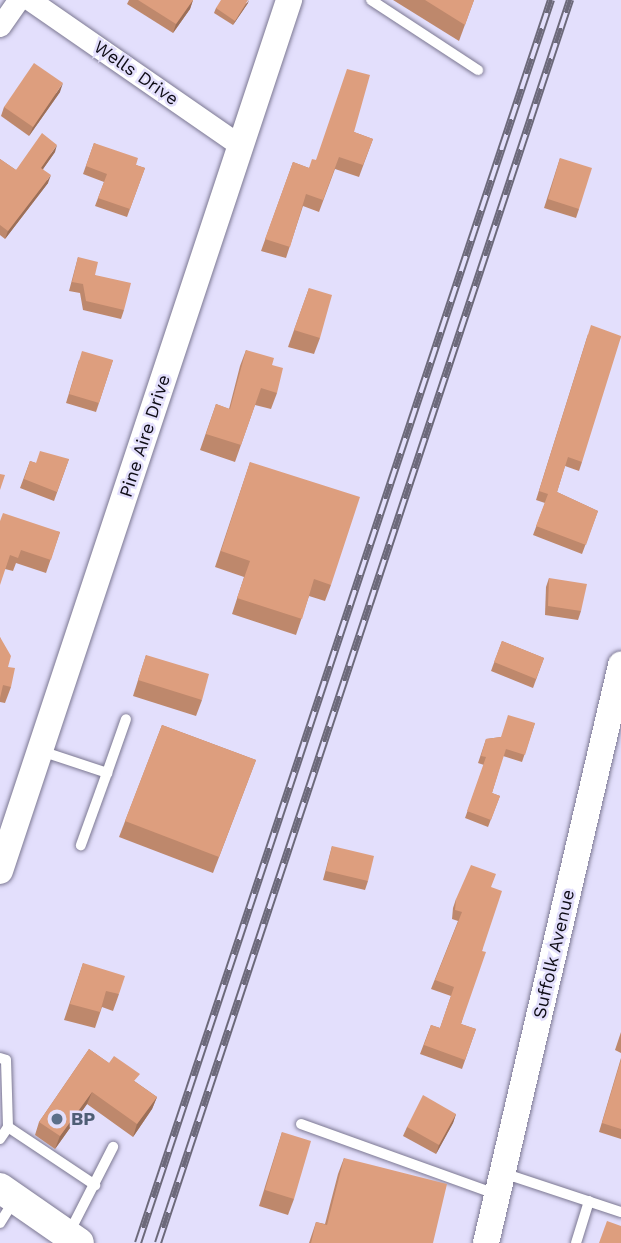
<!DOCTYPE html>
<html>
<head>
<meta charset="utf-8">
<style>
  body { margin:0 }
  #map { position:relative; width:621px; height:1243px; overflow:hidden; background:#e3dffc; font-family:"Work Sans",sans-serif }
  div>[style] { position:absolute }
  .roads { filter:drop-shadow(0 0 2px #7c7892) drop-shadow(0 0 2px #7c7892) }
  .service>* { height:10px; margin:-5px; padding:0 5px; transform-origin:5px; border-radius:5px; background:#fff }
  .minor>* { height:21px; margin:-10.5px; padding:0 10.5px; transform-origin:10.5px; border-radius:10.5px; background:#fff }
  .tertiary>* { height:26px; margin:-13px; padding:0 13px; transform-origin:13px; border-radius:13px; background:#fff }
  .secondary>* { height:30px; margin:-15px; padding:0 15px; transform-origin:15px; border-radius:15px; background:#fff }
  .rail>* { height:8px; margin-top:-4px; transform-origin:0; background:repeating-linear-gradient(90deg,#e3dffc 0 16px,#6c697a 0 32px); box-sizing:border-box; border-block:2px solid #6c697a }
  .wall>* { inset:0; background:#be886c }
  .shaded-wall>* { inset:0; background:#9b6f58 }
  .building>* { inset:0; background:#dd9e7e }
  .dots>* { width:19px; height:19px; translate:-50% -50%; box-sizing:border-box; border:4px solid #e3dffc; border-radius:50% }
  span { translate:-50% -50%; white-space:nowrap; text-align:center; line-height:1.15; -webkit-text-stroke:5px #e3dffc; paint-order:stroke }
  .street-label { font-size:18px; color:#0e0c15 }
  .service-label { font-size:18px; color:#4e5e75; font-weight:700 }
  .left { translate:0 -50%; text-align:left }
</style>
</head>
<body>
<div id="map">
  <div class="roads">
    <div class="service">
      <div style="left:371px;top:0;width:128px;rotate:33.2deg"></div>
      <div style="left:41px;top:751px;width:70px;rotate:18.4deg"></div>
      <div style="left:107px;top:773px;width:77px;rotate:109.9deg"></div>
      <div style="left:107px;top:773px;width:57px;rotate:-70.6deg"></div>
      <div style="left:0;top:1058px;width:6px;rotate:18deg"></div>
      <div style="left:6px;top:1060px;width:67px;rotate:88.3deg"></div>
      <div style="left:301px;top:1124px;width:209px;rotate:19.8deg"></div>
      <div style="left:0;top:1139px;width:14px;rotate:-56deg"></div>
      <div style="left:8px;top:1127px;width:105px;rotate:33.7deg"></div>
      <div style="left:503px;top:1173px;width:124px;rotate:18.3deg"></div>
      <div style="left:0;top:1223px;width:28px;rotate:-58deg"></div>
      <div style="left:69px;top:1233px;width:97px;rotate:-62.9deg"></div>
      <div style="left:576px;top:1243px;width:44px;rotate:-72.8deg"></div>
    </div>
    <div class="minor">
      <div style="left:30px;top:0;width:257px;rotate:34.7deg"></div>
      <div style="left:0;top:26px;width:32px;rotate:-55deg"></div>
    </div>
    <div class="tertiary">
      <div style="left:0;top:871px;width:918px;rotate:-71.64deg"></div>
      <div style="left:486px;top:1243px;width:594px;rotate:-76.85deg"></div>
    </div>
    <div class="secondary">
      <div style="left:0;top:1188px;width:96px;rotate:34.8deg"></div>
    </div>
  </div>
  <div class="rail">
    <div style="left:138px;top:1243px;width:1310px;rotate:-71.62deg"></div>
    <div style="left:158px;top:1243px;width:1310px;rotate:-71.66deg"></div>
  </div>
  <div class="wall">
    <div style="clip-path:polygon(129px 0,193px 0,190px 9px,173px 33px,127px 4px)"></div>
    <div style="clip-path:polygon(393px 0,474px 0,459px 41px)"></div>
    <div style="clip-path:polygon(248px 3px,233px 25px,214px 13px,216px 8px)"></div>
    <div style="clip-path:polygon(60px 92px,29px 136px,1px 116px,4px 107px)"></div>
    <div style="clip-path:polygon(354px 132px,373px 139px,359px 177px,335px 169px,319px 212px,303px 206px,286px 258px,261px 251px,293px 162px,309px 168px,316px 160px)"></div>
    <div style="clip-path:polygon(94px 143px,136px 165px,145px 168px,127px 217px,95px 206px,104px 182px,83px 174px)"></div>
    <div style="clip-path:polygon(55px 152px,43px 169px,48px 183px,5px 239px,0 235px,0 159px,16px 170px)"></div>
    <div style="clip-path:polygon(560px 158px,579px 209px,576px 218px,544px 208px)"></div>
    <div style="clip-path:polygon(78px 257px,95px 275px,124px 310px,121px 319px,83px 310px,80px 293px,69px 291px)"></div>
    <div style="clip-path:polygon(309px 288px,320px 338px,314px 354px,288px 347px)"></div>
    <div style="clip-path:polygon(588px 334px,582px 462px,579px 471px,565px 466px,557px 492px,598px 511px,582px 554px,533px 535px,545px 503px,536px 500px)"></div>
    <div style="clip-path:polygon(246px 350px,272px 365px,277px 393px,271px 409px,255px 405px,235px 462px,200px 450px,216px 404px,229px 409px,240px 366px)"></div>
    <div style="clip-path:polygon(79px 360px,113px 360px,96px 412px,66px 403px)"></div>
    <div style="clip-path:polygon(69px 459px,54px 501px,20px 488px,30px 461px,36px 463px)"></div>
    <div style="clip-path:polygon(250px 462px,331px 585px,325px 601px,309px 596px,296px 635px,232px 614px,244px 577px,215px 567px)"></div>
    <div style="clip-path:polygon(0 521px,60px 532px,46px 573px,16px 563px,13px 571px,5px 569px)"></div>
    <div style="clip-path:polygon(549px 578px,581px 611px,578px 620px,545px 615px,546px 587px)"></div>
    <div style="clip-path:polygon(0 637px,11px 687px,5px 703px,0 702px)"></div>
    <div style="clip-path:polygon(502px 641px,544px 658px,533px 688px,491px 671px)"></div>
    <div style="clip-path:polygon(146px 655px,202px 700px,196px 716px,133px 696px)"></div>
    <div style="clip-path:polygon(535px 723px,522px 762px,503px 756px,492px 793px,500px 796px,488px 827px,465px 818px,484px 765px,478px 763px,486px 739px,501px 737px)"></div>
    <div style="clip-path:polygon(162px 725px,256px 760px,213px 873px,119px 837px)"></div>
    <div style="clip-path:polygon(332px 846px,368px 881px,365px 890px,323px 880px)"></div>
    <div style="clip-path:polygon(491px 887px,482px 951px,461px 1024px,476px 1029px,462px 1069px,420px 1054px,431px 1025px,440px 1028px,451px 996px,431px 989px,458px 921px,452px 919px,453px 908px,456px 899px)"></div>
    <div style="clip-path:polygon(83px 963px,119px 994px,113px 1011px,102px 1007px,95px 1028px,64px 1020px)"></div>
    <div style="clip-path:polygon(621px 1032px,621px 1053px,615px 1050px)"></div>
    <div style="clip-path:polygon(89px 1049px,157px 1097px,152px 1109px,133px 1137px,87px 1104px,55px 1149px,35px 1135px,39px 1122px)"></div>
    <div style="clip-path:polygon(621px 1058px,621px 1139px,599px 1132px)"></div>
    <div style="clip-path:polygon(456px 1114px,453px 1123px,436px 1154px,403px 1136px,407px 1127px)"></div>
    <div style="clip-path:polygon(282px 1132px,294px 1199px,288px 1215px,259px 1206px)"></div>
    <div style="clip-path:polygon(344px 1158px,433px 1243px,309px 1243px,316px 1222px,325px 1224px,338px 1174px)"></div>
  </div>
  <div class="shaded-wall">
    <div style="clip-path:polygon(193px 0,190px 9px,173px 33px,176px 24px)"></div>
    <div style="clip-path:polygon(249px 0,248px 3px,233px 25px,235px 21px)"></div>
    <div style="clip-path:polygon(63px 83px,60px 92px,29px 136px,33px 127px)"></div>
    <div style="clip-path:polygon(57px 145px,55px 152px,38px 176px,41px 168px)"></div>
    <div style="clip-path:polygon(51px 175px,48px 183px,5px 239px,8px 231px)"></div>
    <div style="clip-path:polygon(92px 1092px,87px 1104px,55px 1149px,60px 1136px)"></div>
    <div style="clip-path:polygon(157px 1097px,152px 1109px,133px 1137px,137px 1124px)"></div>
    <div style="clip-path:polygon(456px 1114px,453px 1123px,436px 1154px,439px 1145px)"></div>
  </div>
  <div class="building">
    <div style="clip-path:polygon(138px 0,193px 0,176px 24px)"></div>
    <div style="clip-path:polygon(221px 0,248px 0,235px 21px,216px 8px)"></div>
    <div style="clip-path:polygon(425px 0,474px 0,465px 25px)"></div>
    <div style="clip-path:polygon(34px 63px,63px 83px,33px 127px,4px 107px)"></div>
    <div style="clip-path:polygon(347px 69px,370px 75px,354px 132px,373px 139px,363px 165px,339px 157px,323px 200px,306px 194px,290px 247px,265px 239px,293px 162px,309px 168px,312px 159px,316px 160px)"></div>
    <div style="clip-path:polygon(42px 133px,57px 145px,41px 168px,51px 175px,8px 231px,0 225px,0 159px,16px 170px)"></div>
    <div style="clip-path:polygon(94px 143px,138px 158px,136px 165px,145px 168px,130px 209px,98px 198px,107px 174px,86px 166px)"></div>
    <div style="clip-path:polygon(560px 158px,592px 168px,579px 209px,548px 199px)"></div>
    <div style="clip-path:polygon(78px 257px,98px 262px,95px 275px,131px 283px,124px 310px,86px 301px,83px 284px,72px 282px)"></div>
    <div style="clip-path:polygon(309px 288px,332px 295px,320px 338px,294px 330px)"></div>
    <div style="clip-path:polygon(591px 325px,621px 336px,621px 337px,582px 462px,568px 457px,557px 492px,598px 511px,586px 545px,536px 526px,548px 494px,539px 491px)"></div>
    <div style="clip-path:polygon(246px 350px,274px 358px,272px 365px,283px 368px,277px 393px,261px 388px,241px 445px,206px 434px,216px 404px,230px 409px)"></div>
    <div style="clip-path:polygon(82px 351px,113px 360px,99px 403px,69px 394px)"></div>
    <div style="clip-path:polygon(40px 451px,69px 459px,57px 492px,24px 479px,30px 461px,36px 463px)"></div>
    <div style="clip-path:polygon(250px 462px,360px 497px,331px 585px,314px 579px,302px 619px,237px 598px,250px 561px,221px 551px)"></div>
    <div style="clip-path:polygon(0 474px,5px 475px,0 490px)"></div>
    <div style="clip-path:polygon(3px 513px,60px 532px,51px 560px,21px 550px,18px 558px,10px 555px,0 585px,0 521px)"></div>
    <div style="clip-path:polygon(549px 578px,587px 584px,581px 611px,548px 606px)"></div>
    <div style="clip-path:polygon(0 637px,11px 656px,8px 667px,15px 668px,11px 687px,3px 685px,0 698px)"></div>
    <div style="clip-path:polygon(502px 641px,544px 658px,536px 679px,494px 662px)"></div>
    <div style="clip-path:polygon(146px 655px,209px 674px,202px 700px,138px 680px)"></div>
    <div style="clip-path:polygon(508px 715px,535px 723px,525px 755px,506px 749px,492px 793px,500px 796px,491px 820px,467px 811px,486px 757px,481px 756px,486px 739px,501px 737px)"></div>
    <div style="clip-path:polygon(162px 725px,256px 760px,219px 857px,125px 821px)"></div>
    <div style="clip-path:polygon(332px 846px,374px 856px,368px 881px,326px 871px)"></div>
    <div style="clip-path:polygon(471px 865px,496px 874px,491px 887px,502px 891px,482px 951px,486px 952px,461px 1024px,476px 1029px,465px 1060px,424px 1045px,431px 1025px,440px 1028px,454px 987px,435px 980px,462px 912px,455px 910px,456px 899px)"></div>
    <div style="clip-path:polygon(83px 963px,125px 976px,119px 994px,106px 991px,100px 1012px,70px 1004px)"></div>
    <div style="clip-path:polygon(89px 1049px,109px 1063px,114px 1056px,140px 1074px,134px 1081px,157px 1097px,137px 1124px,92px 1092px,60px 1136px,39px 1122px)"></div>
    <div style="clip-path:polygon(621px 1060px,621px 1129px,602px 1123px)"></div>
    <div style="clip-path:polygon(423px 1095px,456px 1114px,439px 1145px,407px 1127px)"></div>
    <div style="clip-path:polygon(282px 1132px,311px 1141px,294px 1199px,265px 1190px)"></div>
    <div style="clip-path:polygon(344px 1158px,447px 1184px,433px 1243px,311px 1243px,316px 1222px,327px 1225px)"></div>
    <div style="clip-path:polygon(607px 1221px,621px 1226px,621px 1243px,599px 1243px)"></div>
  </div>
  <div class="dots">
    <div style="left:57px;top:1119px;background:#5c6f8a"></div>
  </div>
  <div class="street-label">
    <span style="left:136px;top:73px;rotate:35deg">Wells Drive</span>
    <span style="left:145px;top:436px;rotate:-72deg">Pine Aire Drive</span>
    <span style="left:554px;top:954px;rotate:-77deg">Suffolk Avenue</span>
  </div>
  <div class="service-label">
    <span class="left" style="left:71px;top:1119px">BP</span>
  </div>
</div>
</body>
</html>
